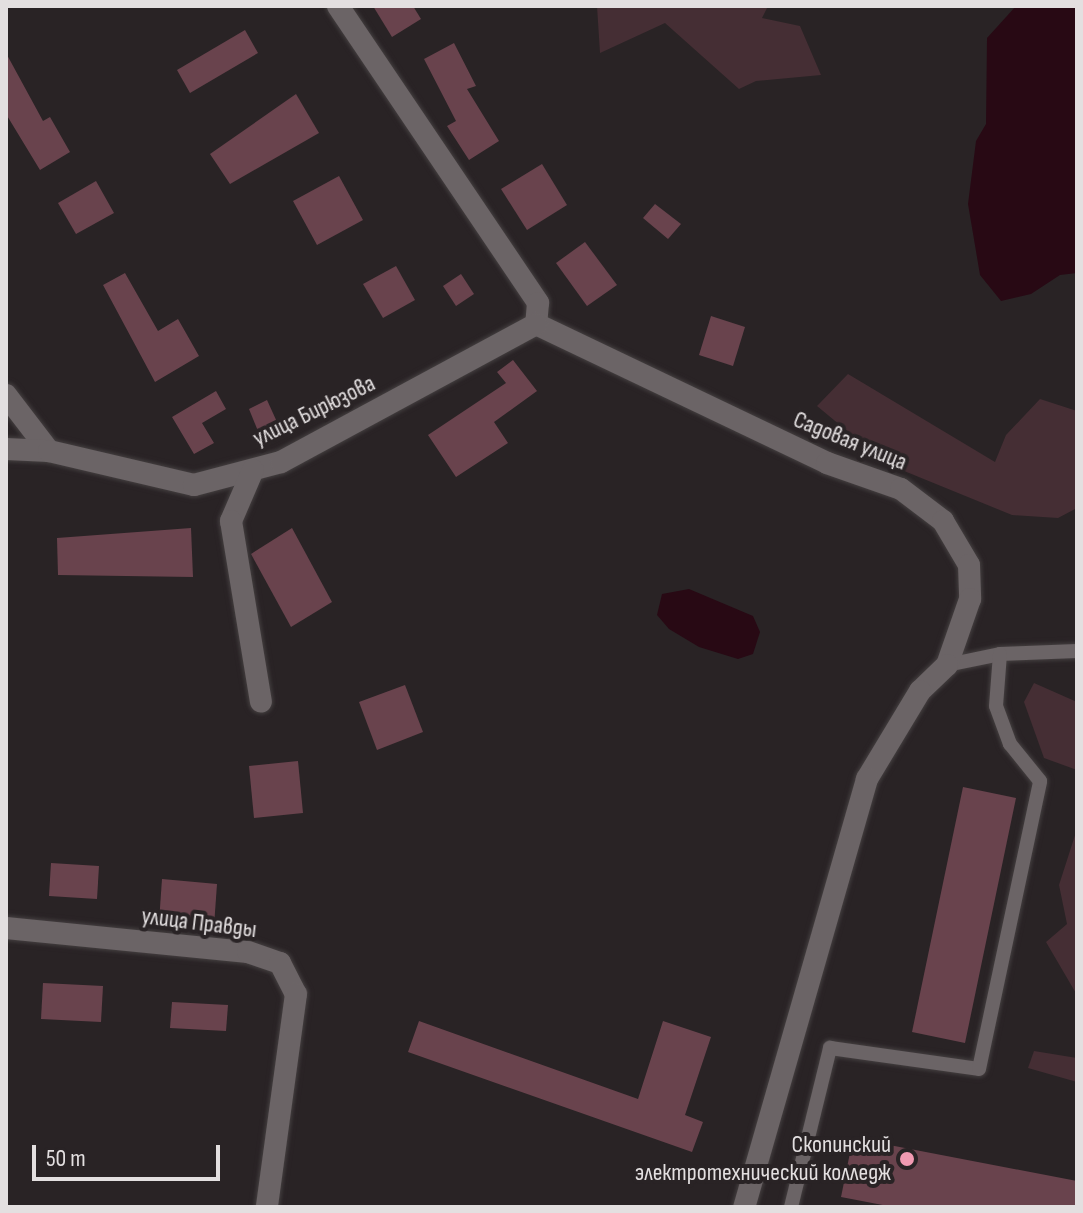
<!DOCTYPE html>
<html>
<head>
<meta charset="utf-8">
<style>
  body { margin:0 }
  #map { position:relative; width:1083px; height:1213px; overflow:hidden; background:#292325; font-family:"Sofia Sans Condensed",sans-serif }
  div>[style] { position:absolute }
  .green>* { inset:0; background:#452e34 }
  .water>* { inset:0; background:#280914 }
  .building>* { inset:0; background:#69434d }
  .roads { filter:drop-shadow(0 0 2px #443f40) drop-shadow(0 0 2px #443f40) }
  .service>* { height:14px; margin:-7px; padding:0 7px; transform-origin:7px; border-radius:7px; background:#6b6466 }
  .minor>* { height:22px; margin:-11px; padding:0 11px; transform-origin:11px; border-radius:11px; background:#6b6466 }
  .dots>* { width:22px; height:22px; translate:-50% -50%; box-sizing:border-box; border:4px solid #292325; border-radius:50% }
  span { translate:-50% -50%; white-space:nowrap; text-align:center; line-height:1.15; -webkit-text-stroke:8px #292325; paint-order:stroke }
  .street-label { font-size:24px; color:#e3dfe0 }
  .poi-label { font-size:24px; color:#e3dfe0 }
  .right { translate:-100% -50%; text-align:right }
  .frame { position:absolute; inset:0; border:8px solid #e3dfe0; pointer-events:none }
  .scale { position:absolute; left:32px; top:1145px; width:188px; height:36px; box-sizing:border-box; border:4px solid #e3dfe0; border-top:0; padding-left:10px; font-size:24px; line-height:28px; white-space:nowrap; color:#e3dfe0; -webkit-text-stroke:6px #292325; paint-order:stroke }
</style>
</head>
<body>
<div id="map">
  <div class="green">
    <div style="clip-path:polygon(597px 6px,768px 6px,762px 18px,800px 26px,821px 75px,756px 81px,739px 89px,665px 23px,600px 53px)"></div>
    <div style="clip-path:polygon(848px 374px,995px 462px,1006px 435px,1040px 399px,1077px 411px,1077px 508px,1058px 518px,1012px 515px,887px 464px,817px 406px)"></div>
    <div style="clip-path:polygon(1034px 683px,1077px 702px,1077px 770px,1044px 758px,1024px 702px)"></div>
    <div style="clip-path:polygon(1077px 829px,1077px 995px,1046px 942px,1067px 924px,1059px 885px)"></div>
    <div style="clip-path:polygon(1034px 1051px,1077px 1058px,1077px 1082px,1028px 1068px)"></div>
  </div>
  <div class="water">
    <div style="clip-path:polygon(1016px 6px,1077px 6px,1077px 273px,1060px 275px,1031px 294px,1001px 301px,980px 275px,968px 204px,976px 141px,986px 124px,987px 38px)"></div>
    <div style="clip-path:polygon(689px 589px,753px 616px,760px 632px,753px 654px,738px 659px,699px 647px,669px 629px,657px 615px,662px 594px)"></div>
  </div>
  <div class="building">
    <div style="clip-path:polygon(373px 6px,413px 6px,421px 19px,392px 37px)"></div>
    <div style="clip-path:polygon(245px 30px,258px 53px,190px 93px,177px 70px)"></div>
    <div style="clip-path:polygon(454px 43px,476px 86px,467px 89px,499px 141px,469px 160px,447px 126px,456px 121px,424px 59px)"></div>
    <div style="clip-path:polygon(6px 53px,43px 121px,50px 117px,70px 152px,40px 170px,6px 114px)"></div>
    <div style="clip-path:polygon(296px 94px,319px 133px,230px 184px,210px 154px)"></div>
    <div style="clip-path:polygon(542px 164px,567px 205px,527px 230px,501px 189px)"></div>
    <div style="clip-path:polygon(339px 176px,363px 220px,317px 245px,293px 201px)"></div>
    <div style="clip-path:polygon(96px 181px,114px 213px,76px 234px,58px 203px)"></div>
    <div style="clip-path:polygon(655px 204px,681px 224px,668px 239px,643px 218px)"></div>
    <div style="clip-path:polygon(585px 242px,617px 285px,587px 306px,556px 263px)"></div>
    <div style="clip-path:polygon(396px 266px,415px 300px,383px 318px,363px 284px)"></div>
    <div style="clip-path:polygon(125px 273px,158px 331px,178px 319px,199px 356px,155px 382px,103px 285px)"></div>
    <div style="clip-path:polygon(461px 274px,474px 294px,456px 306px,443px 286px)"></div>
    <div style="clip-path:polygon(711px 316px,745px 327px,733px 366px,699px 355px)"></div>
    <div style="clip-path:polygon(513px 360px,537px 391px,494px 422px,508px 443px,456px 477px,428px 435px,506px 383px,497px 372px)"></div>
    <div style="clip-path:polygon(216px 391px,226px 409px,202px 423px,214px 443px,194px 454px,172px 417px)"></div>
    <div style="clip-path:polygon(267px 400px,282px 433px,262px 441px,249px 409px)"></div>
    <div style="clip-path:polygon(191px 528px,193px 577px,58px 575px,57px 538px)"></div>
    <div style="clip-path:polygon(292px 528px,332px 602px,291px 627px,251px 554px)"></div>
    <div style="clip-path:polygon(405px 685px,423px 732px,377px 750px,359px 702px)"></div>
    <div style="clip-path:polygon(298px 761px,303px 813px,254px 818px,249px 766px)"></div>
    <div style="clip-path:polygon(963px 787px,1016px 798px,965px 1043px,912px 1032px)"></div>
    <div style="clip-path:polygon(51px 863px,99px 866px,97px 899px,49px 896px)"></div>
    <div style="clip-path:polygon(162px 879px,217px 884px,214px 926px,159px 922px)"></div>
    <div style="clip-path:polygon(43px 983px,103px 986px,101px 1022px,41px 1019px)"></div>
    <div style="clip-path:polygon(172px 1002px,228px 1005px,226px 1031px,170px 1028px)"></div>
    <div style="clip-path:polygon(419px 1021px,638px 1099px,663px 1021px,711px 1037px,685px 1115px,703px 1122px,692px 1152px,408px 1052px)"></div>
    <div style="clip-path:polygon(853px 1138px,1077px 1181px,1077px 1207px,893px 1207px,841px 1197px)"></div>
  </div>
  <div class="roads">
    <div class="service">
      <div style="left:947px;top:665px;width:54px;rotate:-11.7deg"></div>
      <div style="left:1000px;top:654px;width:77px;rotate:-2.2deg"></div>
      <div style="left:791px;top:1207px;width:164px;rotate:-76.2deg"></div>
      <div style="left:830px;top:1048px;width:150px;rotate:8deg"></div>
      <div style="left:979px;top:1069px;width:294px;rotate:-78deg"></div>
      <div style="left:1040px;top:781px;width:48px;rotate:-129deg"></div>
      <div style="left:1010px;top:744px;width:40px;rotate:-110.2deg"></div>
      <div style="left:996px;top:706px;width:52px;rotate:-85.6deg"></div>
    </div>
    <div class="minor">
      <div style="left:338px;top:6px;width:358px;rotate:56deg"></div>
      <div style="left:538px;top:303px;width:21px;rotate:95deg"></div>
      <div style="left:536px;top:324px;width:322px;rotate:25.5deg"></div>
      <div style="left:827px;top:463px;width:78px;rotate:19.4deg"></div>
      <div style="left:901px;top:489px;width:53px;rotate:37.3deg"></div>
      <div style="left:943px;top:521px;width:51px;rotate:59.4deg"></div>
      <div style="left:969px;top:565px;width:34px;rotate:88deg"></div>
      <div style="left:970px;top:599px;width:70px;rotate:109.2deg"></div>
      <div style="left:947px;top:665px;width:37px;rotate:136deg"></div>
      <div style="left:920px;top:691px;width:103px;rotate:121.1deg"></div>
      <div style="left:867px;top:779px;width:445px;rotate:106deg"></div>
      <div style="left:6px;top:395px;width:71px;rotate:52.5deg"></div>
      <div style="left:6px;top:449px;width:43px;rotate:2.7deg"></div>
      <div style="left:49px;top:451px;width:149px;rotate:13.2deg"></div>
      <div style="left:194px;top:485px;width:90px;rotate:-14.8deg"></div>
      <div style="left:281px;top:462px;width:290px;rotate:-28.4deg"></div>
      <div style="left:253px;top:470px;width:56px;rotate:113.3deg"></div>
      <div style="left:231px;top:521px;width:183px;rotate:80.6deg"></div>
      <div style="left:6px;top:928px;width:243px;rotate:5.7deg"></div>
      <div style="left:248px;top:952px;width:34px;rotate:19deg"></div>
      <div style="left:280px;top:963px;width:35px;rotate:63deg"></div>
      <div style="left:296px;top:994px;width:215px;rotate:97.8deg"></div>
    </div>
  </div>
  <div class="dots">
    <div style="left:907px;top:1159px;background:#f19ab2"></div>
  </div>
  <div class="street-label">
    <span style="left:314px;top:411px;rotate:-26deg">улица Бирюзова</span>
    <span style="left:850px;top:441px;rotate:22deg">Садовая улица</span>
    <span style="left:199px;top:923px;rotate:7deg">улица Правды</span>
  </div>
  <div class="poi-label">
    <span class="right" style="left:891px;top:1159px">Скопинский<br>электротехнический колледж</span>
  </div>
  <div class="frame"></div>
  <div class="scale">50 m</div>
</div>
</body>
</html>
